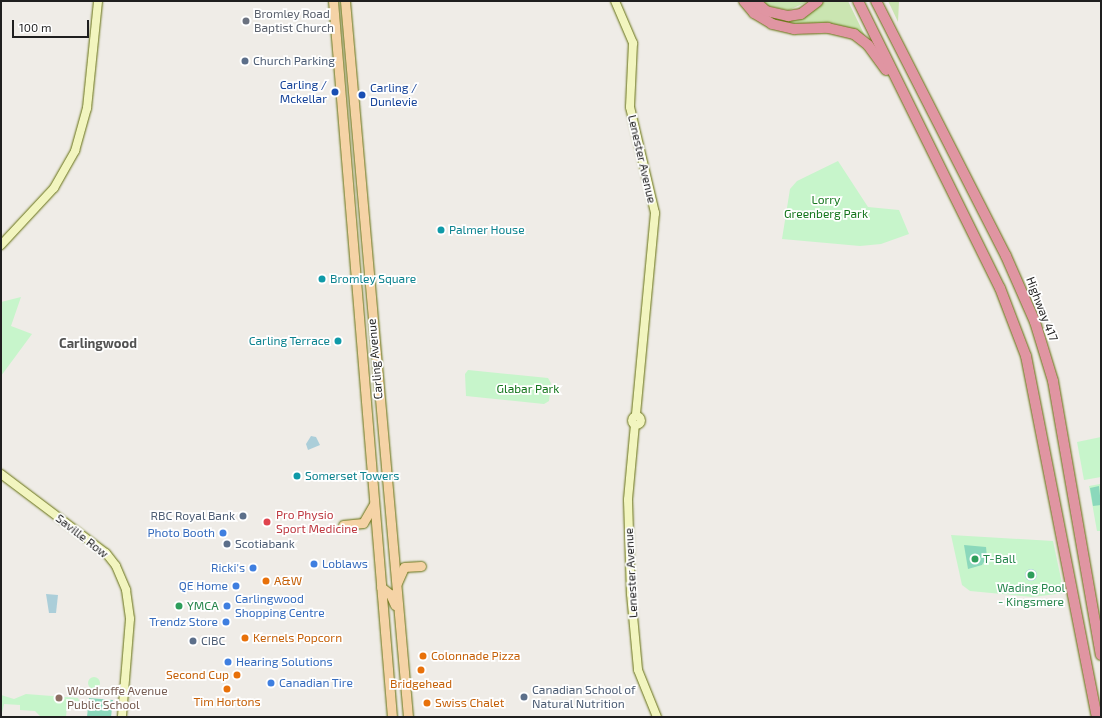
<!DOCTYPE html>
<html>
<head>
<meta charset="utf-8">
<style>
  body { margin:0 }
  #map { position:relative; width:1102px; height:718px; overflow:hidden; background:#efece7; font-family:"Exo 2",sans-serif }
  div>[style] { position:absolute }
  .grass>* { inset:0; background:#cae5b1 }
  .park>* { inset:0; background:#c7f5cb }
  .round { border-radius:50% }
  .pitch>* { inset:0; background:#8bd8bb }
  .water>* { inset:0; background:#abced9 }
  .roads { filter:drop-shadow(0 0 1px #646f0e) drop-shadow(0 0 1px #646f0e) }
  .secondary>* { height:8px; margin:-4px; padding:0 4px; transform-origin:4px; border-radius:4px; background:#f2f5bf }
  .secondary>.ring { margin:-4px; padding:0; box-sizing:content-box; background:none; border:8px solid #f2f5bf; border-radius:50% }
  .primary>* { height:9px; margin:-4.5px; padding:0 4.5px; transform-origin:4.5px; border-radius:4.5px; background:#f5d3a6 }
  .highway>* { height:10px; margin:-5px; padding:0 5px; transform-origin:5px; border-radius:5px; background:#e095a2 }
  .dots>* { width:11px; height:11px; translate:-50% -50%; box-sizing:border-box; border:2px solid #fff; border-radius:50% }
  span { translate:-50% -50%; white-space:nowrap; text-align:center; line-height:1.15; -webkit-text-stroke:3.5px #fff; paint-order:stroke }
  .worship-label { font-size:12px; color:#5b616d }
  .left { translate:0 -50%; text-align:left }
  .service-label { font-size:12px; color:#4e5e75 }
  .right { translate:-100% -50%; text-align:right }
  .transit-label { font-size:12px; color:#164399 }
  .street-label { font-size:12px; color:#1f1f1f }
  .park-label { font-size:12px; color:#15761d }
  .culture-label { font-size:12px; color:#0d838f }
  .health-label { font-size:12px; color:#be3a42 }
  .shop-label { font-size:12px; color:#366cbe }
  .leisure-label { font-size:12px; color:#27864d }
  .food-label { font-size:12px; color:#c56008 }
  .education-label { font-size:12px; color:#785e54 }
  .neighbourhood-label { font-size:13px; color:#525252; font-weight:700 }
  .frame { position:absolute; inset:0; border:2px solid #1f1f1f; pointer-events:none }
  .scale { position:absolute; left:12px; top:20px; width:77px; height:18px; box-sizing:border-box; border:2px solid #1f1f1f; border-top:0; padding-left:5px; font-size:12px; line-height:14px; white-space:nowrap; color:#1f1f1f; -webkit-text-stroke:3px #fff; paint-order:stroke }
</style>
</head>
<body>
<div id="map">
  <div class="grass">
    <div style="clip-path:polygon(751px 1px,780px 19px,822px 1px,848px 1px,865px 36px,858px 32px,768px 20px)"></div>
    <div style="clip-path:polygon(763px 1px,809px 1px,789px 10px,767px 6px)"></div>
    <div style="clip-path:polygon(888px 1px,899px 1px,898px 22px,891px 7px)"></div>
  </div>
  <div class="park">
    <div style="clip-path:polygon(838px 161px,868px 207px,899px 210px,909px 234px,881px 244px,860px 246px,782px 239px,790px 189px,797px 181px)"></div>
    <div style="clip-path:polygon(21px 297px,11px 326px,32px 334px,1px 376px,1px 302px)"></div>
    <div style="clip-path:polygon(468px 370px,548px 378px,551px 383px,549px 401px,544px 404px,466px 396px,465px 374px)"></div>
    <div style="clip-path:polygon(1101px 437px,1101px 477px,1084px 480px,1077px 442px)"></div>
    <div style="clip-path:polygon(1100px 484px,1101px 531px,1097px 531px,1089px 486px)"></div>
    <div style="clip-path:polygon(951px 535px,1053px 541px,1064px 593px,1033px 597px,970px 591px,962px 585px)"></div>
    <div class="round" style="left:88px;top:677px;width:12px;height:12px"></div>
    <div style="clip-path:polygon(26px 694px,78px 698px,82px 707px,67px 706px,66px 717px,41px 717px,35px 711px,20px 710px,20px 705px,4px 704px,1px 717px,1px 695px,14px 699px)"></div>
  </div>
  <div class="pitch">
    <div style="clip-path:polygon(1099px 486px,1101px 505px,1093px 506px,1090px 488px)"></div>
    <div style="clip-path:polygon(964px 545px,986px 547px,987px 557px,982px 565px,968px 569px)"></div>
    <div style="clip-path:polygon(89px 698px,113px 700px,111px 717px,87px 717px)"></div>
  </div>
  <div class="water">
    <div style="clip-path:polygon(311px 436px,316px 437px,320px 445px,308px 450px,306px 444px)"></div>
    <div class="round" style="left:1025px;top:569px;width:12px;height:12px"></div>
    <div style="clip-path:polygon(46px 594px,58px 595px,56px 613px,49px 613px)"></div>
  </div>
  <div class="roads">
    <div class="secondary">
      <div style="left:615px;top:1px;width:46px;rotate:66.8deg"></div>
      <div style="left:633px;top:43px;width:64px;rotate:92.7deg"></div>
      <div style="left:630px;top:107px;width:109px;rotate:76.7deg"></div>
      <div style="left:655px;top:213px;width:203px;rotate:95.4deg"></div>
      <div style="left:1px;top:245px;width:78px;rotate:-47.1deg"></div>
      <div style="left:54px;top:188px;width:43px;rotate:-60.4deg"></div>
      <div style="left:75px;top:151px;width:45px;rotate:-74.4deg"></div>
      <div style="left:87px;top:108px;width:108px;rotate:-84.1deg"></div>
      <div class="ring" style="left:631.5px;top:415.5px;width:1px;height:1px"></div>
      <div style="left:635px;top:424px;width:76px;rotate:95.3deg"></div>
      <div style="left:628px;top:500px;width:94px;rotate:88.2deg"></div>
      <div style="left:631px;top:594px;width:76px;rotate:84.7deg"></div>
      <div style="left:638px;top:670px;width:51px;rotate:68deg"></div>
      <div style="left:1px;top:474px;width:131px;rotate:37deg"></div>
      <div style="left:106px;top:553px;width:16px;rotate:52deg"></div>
      <div style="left:116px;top:566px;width:26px;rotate:67deg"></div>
      <div style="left:126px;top:590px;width:29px;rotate:82deg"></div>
      <div style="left:130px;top:619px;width:98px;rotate:94.7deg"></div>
    </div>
    <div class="primary">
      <div style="left:333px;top:1px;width:718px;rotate:85.29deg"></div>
      <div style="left:345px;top:1px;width:719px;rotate:84.97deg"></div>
      <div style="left:343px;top:525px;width:20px;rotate:-6deg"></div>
      <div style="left:363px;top:523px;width:22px;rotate:-60deg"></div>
      <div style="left:397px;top:583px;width:17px;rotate:-66deg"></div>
      <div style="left:404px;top:567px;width:17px;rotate:-3deg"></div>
      <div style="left:381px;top:587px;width:11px;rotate:38deg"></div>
      <div style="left:390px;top:594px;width:12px;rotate:66deg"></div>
    </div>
    <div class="highway">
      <div style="left:744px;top:1px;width:16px;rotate:50deg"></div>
      <div style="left:754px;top:13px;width:21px;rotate:31deg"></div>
      <div style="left:772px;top:24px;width:23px;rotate:13deg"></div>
      <div style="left:794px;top:29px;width:34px;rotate:-2deg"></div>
      <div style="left:828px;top:28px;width:27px;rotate:13deg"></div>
      <div style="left:854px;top:34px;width:18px;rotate:38deg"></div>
      <div style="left:868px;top:45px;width:31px;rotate:54deg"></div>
      <div style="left:755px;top:1px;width:15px;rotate:42deg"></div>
      <div style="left:766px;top:11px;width:23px;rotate:13deg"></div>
      <div style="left:788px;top:16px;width:13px;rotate:-9deg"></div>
      <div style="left:801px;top:14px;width:21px;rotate:-37deg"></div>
      <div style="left:858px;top:1px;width:320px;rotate:63.7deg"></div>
      <div style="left:1000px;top:288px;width:73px;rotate:69.1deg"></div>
      <div style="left:1026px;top:356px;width:368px;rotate:78.9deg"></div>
      <div style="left:876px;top:1px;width:286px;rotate:63deg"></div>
      <div style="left:1006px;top:256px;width:72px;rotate:66.3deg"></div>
      <div style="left:1035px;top:322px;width:62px;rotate:73deg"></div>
      <div style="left:1053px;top:381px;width:278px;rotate:80.1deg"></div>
    </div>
  </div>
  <div class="dots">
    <div style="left:246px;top:21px;background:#6b7280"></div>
    <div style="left:245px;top:61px;background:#5c6f8a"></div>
    <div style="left:335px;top:92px;background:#1a4fb4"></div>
    <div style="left:362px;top:95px;background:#1a4fb4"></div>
    <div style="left:441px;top:230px;background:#0f9aa8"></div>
    <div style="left:322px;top:279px;background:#0f9aa8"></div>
    <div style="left:338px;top:341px;background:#0f9aa8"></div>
    <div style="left:297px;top:476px;background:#0f9aa8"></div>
    <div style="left:243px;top:516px;background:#5c6f8a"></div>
    <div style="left:267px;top:522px;background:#e0444e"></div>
    <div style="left:223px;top:533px;background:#3f7fe0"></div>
    <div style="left:227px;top:544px;background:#5c6f8a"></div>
    <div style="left:975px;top:559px;background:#2e9e5b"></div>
    <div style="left:314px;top:564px;background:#3f7fe0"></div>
    <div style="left:253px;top:568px;background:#3f7fe0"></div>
    <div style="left:1031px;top:575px;background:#2e9e5b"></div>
    <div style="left:266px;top:581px;background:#e8710a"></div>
    <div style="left:236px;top:586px;background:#3f7fe0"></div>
    <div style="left:179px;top:606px;background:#2e9e5b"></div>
    <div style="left:227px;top:606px;background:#3f7fe0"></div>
    <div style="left:226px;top:622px;background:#3f7fe0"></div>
    <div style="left:245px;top:638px;background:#e8710a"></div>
    <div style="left:193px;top:641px;background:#5c6f8a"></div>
    <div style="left:423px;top:656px;background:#e8710a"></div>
    <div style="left:228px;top:662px;background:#3f7fe0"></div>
    <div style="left:421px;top:670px;background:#e8710a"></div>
    <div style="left:237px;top:675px;background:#e8710a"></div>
    <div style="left:271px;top:683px;background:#3f7fe0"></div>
    <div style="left:227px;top:689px;background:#e8710a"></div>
    <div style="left:524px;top:697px;background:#5c6f8a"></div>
    <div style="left:59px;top:698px;background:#8d6e63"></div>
    <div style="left:427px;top:703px;background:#e8710a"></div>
  </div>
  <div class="worship-label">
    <span class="left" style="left:254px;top:21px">Bromley Road<br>Baptist Church</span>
  </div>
  <div class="service-label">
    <span class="left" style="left:253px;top:61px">Church Parking</span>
    <span class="right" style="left:235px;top:516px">RBC Royal Bank</span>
    <span class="left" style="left:235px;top:544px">Scotiabank</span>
    <span class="left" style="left:201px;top:641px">CIBC</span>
    <span class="left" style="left:532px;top:697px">Canadian School of<br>Natural Nutrition</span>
  </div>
  <div class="transit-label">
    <span class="right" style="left:327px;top:92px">Carling /<br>Mckellar</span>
    <span class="left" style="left:370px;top:95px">Carling /<br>Dunlevie</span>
  </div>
  <div class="street-label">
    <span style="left:642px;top:159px;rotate:77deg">Lenester Avenue</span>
    <span style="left:1042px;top:309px;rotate:69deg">Highway 417</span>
    <span style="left:375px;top:359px;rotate:-95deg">Carling Avenue</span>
    <span style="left:82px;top:536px;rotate:38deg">Saville Row</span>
    <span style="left:631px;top:573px;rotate:-93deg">Lenester Avenue</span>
  </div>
  <div class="park-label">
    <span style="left:826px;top:207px">Lorry<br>Greenberg Park</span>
    <span style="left:528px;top:389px">Glabar Park</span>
  </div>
  <div class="culture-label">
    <span class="left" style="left:449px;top:230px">Palmer House</span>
    <span class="left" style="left:330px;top:279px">Bromley Square</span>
    <span class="right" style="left:330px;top:341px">Carling Terrace</span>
    <span class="left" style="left:305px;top:476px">Somerset Towers</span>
  </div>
  <div class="health-label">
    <span class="left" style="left:276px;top:522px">Pro Physio<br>Sport Medicine</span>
  </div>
  <div class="shop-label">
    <span class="right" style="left:215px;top:533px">Photo Booth</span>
    <span class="left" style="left:322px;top:564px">Loblaws</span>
    <span class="right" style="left:245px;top:568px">Ricki's</span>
    <span class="right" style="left:228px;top:586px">QE Home</span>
    <span class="left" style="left:235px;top:606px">Carlingwood<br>Shopping Centre</span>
    <span class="right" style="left:218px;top:622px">Trendz Store</span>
    <span class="left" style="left:236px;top:662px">Hearing Solutions</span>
    <span class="left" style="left:279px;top:683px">Canadian Tire</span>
  </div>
  <div class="leisure-label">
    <span class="left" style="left:983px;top:559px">T-Ball</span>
    <span style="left:1031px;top:595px">Wading Pool<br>- Kingsmere</span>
    <span class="left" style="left:187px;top:606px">YMCA</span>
  </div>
  <div class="food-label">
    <span class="left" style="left:274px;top:581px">A&amp;W</span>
    <span class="left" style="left:253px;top:638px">Kernels Popcorn</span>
    <span class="left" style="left:431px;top:656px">Colonnade Pizza</span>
    <span class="right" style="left:229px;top:675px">Second Cup</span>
    <span style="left:421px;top:684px">Bridgehead</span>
    <span style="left:227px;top:702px">Tim Hortons</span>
    <span class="left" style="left:435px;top:703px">Swiss Chalet</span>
  </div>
  <div class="education-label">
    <span class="left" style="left:67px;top:698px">Woodroffe Avenue<br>Public School</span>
  </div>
  <div class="neighbourhood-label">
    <span style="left:98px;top:343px">Carlingwood</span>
  </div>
  <div class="frame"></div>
  <div class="scale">100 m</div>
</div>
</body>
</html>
